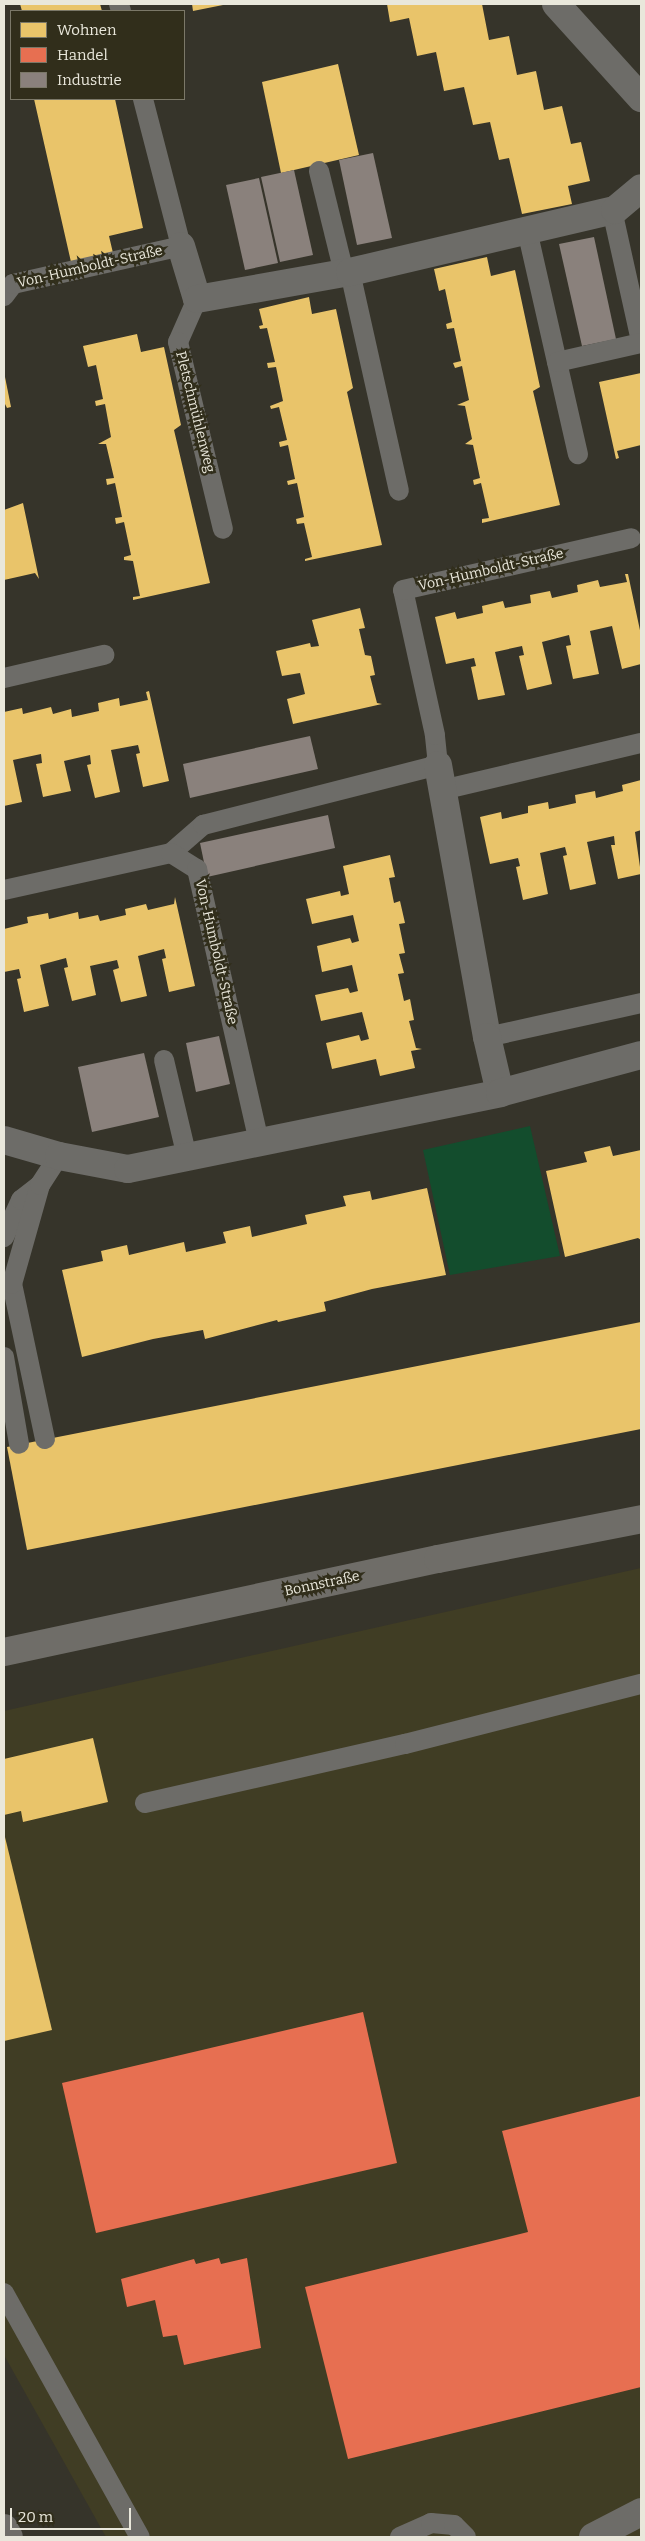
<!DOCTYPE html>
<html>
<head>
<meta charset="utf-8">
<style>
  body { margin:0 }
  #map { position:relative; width:645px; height:2541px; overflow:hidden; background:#36342a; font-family:Bitter,serif }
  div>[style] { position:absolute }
  .built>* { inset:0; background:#403d24 }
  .green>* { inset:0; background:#134d2d }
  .homes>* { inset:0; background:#e9c46a }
  .shops>* { inset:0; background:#e76f51 }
  .industry>* { inset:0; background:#8a817c }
  .lane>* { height:20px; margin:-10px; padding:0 10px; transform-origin:10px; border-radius:10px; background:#6d6c68 }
  .street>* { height:28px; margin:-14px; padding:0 14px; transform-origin:14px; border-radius:14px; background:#6d6c68 }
  .secondary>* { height:28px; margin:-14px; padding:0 14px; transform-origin:14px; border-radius:14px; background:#6f6d68 }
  span { translate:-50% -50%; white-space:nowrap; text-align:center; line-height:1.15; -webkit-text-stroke:5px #312e1b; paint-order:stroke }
  .street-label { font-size:14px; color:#e9e7db }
  .frame { position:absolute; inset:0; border:5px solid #e9e7db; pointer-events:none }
  .legend { position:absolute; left:10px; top:10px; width:175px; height:90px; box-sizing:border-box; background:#312e1b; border:1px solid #7b7868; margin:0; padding:6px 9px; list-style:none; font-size:15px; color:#e9e7db }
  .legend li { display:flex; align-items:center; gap:10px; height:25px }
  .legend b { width:25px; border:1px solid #7b7868 }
  .scale { position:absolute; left:10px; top:2508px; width:121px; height:22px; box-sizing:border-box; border:2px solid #e9e7db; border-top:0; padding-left:6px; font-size:15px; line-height:18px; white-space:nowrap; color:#e9e7db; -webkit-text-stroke:4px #312e1b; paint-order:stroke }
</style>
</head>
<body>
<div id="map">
  <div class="built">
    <div style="clip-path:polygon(641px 1568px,641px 2537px,106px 2537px,4px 2355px,4px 1711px)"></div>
  </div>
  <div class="green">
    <div style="clip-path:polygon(530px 1126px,560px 1256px,450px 1275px,423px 1150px)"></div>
  </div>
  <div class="homes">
    <div style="clip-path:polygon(20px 4px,100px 4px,102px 11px,22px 11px)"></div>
    <div style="clip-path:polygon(192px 4px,223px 4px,223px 5px,193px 11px)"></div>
    <div style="clip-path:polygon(387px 4px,482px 4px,489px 40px,509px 36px,517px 75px,536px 71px,544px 110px,562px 106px,571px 144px,581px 142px,590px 181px,568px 186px,572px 204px,522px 214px,509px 158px,499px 160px,490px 122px,473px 125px,464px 87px,444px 91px,436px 52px,417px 56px,409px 18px,390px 22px)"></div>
    <div style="clip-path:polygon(338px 64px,359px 155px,281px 173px,262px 82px)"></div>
    <div style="clip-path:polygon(34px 99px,115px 99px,143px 228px,109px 236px,113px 253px,71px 262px)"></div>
    <div style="clip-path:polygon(487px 257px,491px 276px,515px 270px,540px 387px,533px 391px,560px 505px,482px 523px,482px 519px,489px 518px,481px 483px,474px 485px,473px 480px,480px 478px,473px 445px,465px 444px,472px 439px,465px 406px,457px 405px,469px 400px,462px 366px,455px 368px,453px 363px,461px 361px,454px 328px,447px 329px,446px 324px,452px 322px,445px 289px,439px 291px,434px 269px)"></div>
    <div style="clip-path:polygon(309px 297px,312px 314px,336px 309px,353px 388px,347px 392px,382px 545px,305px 561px,305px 559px,312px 557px,304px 523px,297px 524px,296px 519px,304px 517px,297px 483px,288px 485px,287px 481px,295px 479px,288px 445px,280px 447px,279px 442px,287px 440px,279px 407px,271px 409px,270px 406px,283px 401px,276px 367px,268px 368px,267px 363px,275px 362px,267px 328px,260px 329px,259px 326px,263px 325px,259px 309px)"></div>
    <div style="clip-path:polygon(137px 334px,141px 352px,164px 347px,181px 425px,174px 430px,210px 583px,133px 600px,133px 597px,140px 596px,133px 561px,124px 560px,124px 557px,131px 555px,124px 522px,116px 524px,115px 518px,122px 517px,115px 483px,107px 485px,106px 479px,114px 478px,106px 444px,98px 444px,111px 437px,105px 404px,96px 406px,95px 401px,103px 399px,96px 365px,88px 367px,83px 346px)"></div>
    <div style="clip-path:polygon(641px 373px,641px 445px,617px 451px,619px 458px,616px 459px,599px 382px)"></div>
    <div style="clip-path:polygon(5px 377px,11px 407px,7px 408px,4px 402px)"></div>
    <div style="clip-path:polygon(23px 503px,39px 579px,35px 573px,4px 580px,4px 510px)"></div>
    <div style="clip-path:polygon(625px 574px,628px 574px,641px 635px,641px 664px,622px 669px,612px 626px,590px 631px,599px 674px,573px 679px,566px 646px,571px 645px,569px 635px,542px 642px,552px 684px,527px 690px,519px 656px,524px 655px,522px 646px,495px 652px,505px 695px,478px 700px,471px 667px,476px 666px,474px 658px,446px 664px,435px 617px,455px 612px,457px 619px,483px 613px,482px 606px,503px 601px,505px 608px,531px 603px,530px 595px,550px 591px,552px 598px,578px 592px,577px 585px,598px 580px,600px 587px,627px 582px)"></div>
    <div style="clip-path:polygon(360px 608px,365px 628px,359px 629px,365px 655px,371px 656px,375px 675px,370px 676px,377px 703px,382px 704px,293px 724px,287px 699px,305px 694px,300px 673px,282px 676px,276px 651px,310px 643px,311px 647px,319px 646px,312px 620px)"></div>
    <div style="clip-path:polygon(149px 691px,169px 781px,143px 787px,136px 754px,140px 753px,138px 745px,111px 750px,120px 792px,95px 798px,87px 765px,91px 764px,90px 755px,64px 761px,71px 791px,43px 797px,36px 764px,42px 763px,41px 754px,13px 760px,22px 802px,4px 806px,4px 712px,22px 708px,23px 714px,51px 707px,53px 714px,71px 709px,72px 717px,99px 711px,98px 703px,119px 698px,120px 706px,148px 700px,146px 692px)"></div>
    <div style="clip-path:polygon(641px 780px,641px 830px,635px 832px,641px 874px,618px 879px,611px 845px,615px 845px,614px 836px,587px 842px,596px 884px,570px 890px,563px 856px,567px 855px,565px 847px,540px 853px,548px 894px,523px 900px,516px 867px,520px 866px,518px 858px,490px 864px,480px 817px,501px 812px,502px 819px,528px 813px,528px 806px,548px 802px,549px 809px,576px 803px,575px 795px,595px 791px,596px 798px,623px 791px,622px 785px)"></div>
    <div style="clip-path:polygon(390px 855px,395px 877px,389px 878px,394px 903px,400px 901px,405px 923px,399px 924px,405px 953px,399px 954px,404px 973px,398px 974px,404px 1001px,410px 999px,414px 1020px,409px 1021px,416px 1048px,422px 1049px,411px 1051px,415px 1068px,380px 1076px,376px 1059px,332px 1069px,326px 1043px,359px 1035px,361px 1041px,369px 1039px,362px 1012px,321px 1021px,315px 995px,348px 988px,350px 993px,358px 991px,352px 965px,322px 972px,317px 946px,350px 938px,352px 943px,359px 941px,353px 915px,312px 924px,306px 899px,340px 891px,341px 896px,349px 894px,343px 866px)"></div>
    <div style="clip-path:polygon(175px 897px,195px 986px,169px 992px,162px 959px,166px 958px,164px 949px,138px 956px,147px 996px,121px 1002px,113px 970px,119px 968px,117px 960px,90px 966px,96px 995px,72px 1001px,64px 968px,68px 967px,66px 958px,40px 965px,49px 1006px,24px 1012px,17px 979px,21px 978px,19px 969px,4px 972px,4px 929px,28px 923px,27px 917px,48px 913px,49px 919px,78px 912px,79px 919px,98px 915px,100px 921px,126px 915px,125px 909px,146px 904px,148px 910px,174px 904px)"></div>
    <div style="clip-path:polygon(610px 1146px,613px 1156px,641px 1150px,641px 1240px,638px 1238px,565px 1257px,546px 1171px,587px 1162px,584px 1152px)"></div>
    <div style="clip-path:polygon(427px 1188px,446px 1275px,372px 1289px,324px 1302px,326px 1311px,278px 1322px,277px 1320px,205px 1339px,203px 1330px,153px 1339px,82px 1357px,62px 1270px,103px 1261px,101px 1251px,127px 1245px,129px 1255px,184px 1242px,186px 1252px,226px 1243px,223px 1232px,250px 1226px,252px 1237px,307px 1224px,305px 1215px,346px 1206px,343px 1196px,370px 1191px,372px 1200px)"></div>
    <div style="clip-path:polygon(641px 1322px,641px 1429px,27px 1550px,7px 1447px)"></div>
    <div style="clip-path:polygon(93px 1738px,108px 1802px,23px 1822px,21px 1811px,4px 1815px,4px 1759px)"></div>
    <div style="clip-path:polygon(4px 1833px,52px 2030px,4px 2041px)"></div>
  </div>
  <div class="shops">
    <div style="clip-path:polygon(363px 2012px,397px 2163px,96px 2233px,62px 2083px)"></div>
    <div style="clip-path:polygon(641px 2096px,641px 2387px,348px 2459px,305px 2287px,528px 2232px,502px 2131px)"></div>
    <div style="clip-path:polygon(219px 2258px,221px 2264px,247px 2258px,261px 2348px,184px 2365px,177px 2335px,163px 2337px,155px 2300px,127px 2307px,121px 2279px,194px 2259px,196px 2264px)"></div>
  </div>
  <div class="industry">
    <div style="clip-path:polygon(373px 153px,392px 238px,357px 245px,339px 160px)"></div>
    <div style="clip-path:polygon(294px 170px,313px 255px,280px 262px,261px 177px)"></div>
    <div style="clip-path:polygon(259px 178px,278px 263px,245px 270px,226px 185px)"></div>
    <div style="clip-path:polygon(594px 237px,616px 339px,582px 346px,559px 244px)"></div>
    <div style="clip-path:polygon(310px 736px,318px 769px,190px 798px,183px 764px)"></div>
    <div style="clip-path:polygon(328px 815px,335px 848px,207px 877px,200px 843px)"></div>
    <div style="clip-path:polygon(219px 1036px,230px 1084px,196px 1092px,186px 1043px)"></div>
    <div style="clip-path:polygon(144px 1053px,159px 1117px,92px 1132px,78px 1067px)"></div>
  </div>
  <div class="lane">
    <div style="left:119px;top:4px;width:7px;rotate:74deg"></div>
    <div style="left:319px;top:171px;width:105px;rotate:76.2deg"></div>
    <div style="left:612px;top:210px;width:134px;rotate:77.5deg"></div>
    <div style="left:527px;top:230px;width:230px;rotate:77.2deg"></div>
    <div style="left:350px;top:272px;width:224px;rotate:77.4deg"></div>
    <div style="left:4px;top:296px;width:15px;rotate:-53deg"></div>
    <div style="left:13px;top:284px;width:172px;rotate:-12.7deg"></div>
    <div style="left:181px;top:246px;width:152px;rotate:-104.5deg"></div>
    <div style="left:197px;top:299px;width:47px;rotate:113.8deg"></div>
    <div style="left:178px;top:342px;width:192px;rotate:76.5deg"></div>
    <div style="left:557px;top:362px;width:86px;rotate:-12.7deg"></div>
    <div style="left:4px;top:678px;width:103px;rotate:-13deg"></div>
    <div style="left:442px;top:790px;width:204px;rotate:-13.3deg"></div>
    <div style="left:171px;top:853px;width:43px;rotate:-41.2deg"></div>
    <div style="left:203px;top:825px;width:243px;rotate:-14.3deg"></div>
    <div style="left:438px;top:765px;width:30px;rotate:-96deg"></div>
    <div style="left:435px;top:735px;width:148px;rotate:-102.4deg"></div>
    <div style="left:403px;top:590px;width:234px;rotate:-12.8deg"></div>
    <div style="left:4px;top:890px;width:171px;rotate:-12.5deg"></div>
    <div style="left:171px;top:853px;width:31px;rotate:32deg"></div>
    <div style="left:197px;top:869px;width:281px;rotate:77.2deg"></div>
    <div style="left:487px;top:1037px;width:158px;rotate:-12.4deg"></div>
    <div style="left:164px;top:1060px;width:100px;rotate:76.7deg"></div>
    <div style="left:4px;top:1237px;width:41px;rotate:-65.3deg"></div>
    <div style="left:21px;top:1200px;width:24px;rotate:-38deg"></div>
    <div style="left:4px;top:1357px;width:88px;rotate:80.2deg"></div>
    <div style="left:45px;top:1439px;width:158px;rotate:-102deg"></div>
    <div style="left:12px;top:1284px;width:103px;rotate:-74.2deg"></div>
    <div style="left:40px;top:1185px;width:35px;rotate:-57deg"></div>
    <div style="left:145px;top:1803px;width:267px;rotate:-12.8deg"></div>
    <div style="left:405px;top:1744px;width:244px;rotate:-14.3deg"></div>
    <div style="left:4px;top:2293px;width:279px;rotate:60.9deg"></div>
    <div style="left:400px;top:2537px;width:34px;rotate:-24deg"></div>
    <div style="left:431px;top:2523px;width:23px;rotate:5deg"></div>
    <div style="left:454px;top:2525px;width:17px;rotate:45deg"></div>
  </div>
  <div class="street">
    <div style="left:556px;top:4px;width:127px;rotate:47.9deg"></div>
    <div style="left:181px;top:246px;width:55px;rotate:73.2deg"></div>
    <div style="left:197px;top:299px;width:155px;rotate:-10deg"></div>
    <div style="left:350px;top:272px;width:272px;rotate:-13.2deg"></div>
    <div style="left:615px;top:210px;width:34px;rotate:-40deg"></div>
    <div style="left:438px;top:765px;width:276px;rotate:79.8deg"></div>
    <div style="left:487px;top:1037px;width:57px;rotate:76.9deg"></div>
    <div style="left:4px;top:1140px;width:57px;rotate:16.2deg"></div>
    <div style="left:59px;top:1156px;width:70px;rotate:10.7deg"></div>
    <div style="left:128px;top:1169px;width:380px;rotate:-11.5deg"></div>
    <div style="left:500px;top:1093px;width:146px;rotate:-15.1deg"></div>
    <div style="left:593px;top:2537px;width:54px;rotate:-27.5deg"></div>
  </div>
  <div class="secondary">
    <div style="left:4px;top:1652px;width:444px;rotate:-12.1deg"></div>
    <div style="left:438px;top:1559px;width:207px;rotate:-11.1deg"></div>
    <div style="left:4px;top:2528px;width:10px;rotate:61deg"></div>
  </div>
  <div class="street-label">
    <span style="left:90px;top:267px;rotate:-13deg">Von-Humboldt-Straße</span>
    <span style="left:195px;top:412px;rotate:76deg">Pletschmühlenweg</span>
    <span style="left:491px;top:570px;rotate:-13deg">Von-Humboldt-Straße</span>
    <span style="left:216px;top:952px;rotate:77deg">Von-Humboldt-Straße</span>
    <span style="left:322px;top:1584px;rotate:-12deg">Bonnstraße</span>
  </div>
  <div class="frame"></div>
  <ul class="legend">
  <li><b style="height:14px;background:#e9c46a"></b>Wohnen</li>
  <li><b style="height:14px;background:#e76f51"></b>Handel</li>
  <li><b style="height:14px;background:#8a817c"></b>Industrie</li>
  </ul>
  <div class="scale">20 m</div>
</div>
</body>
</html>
